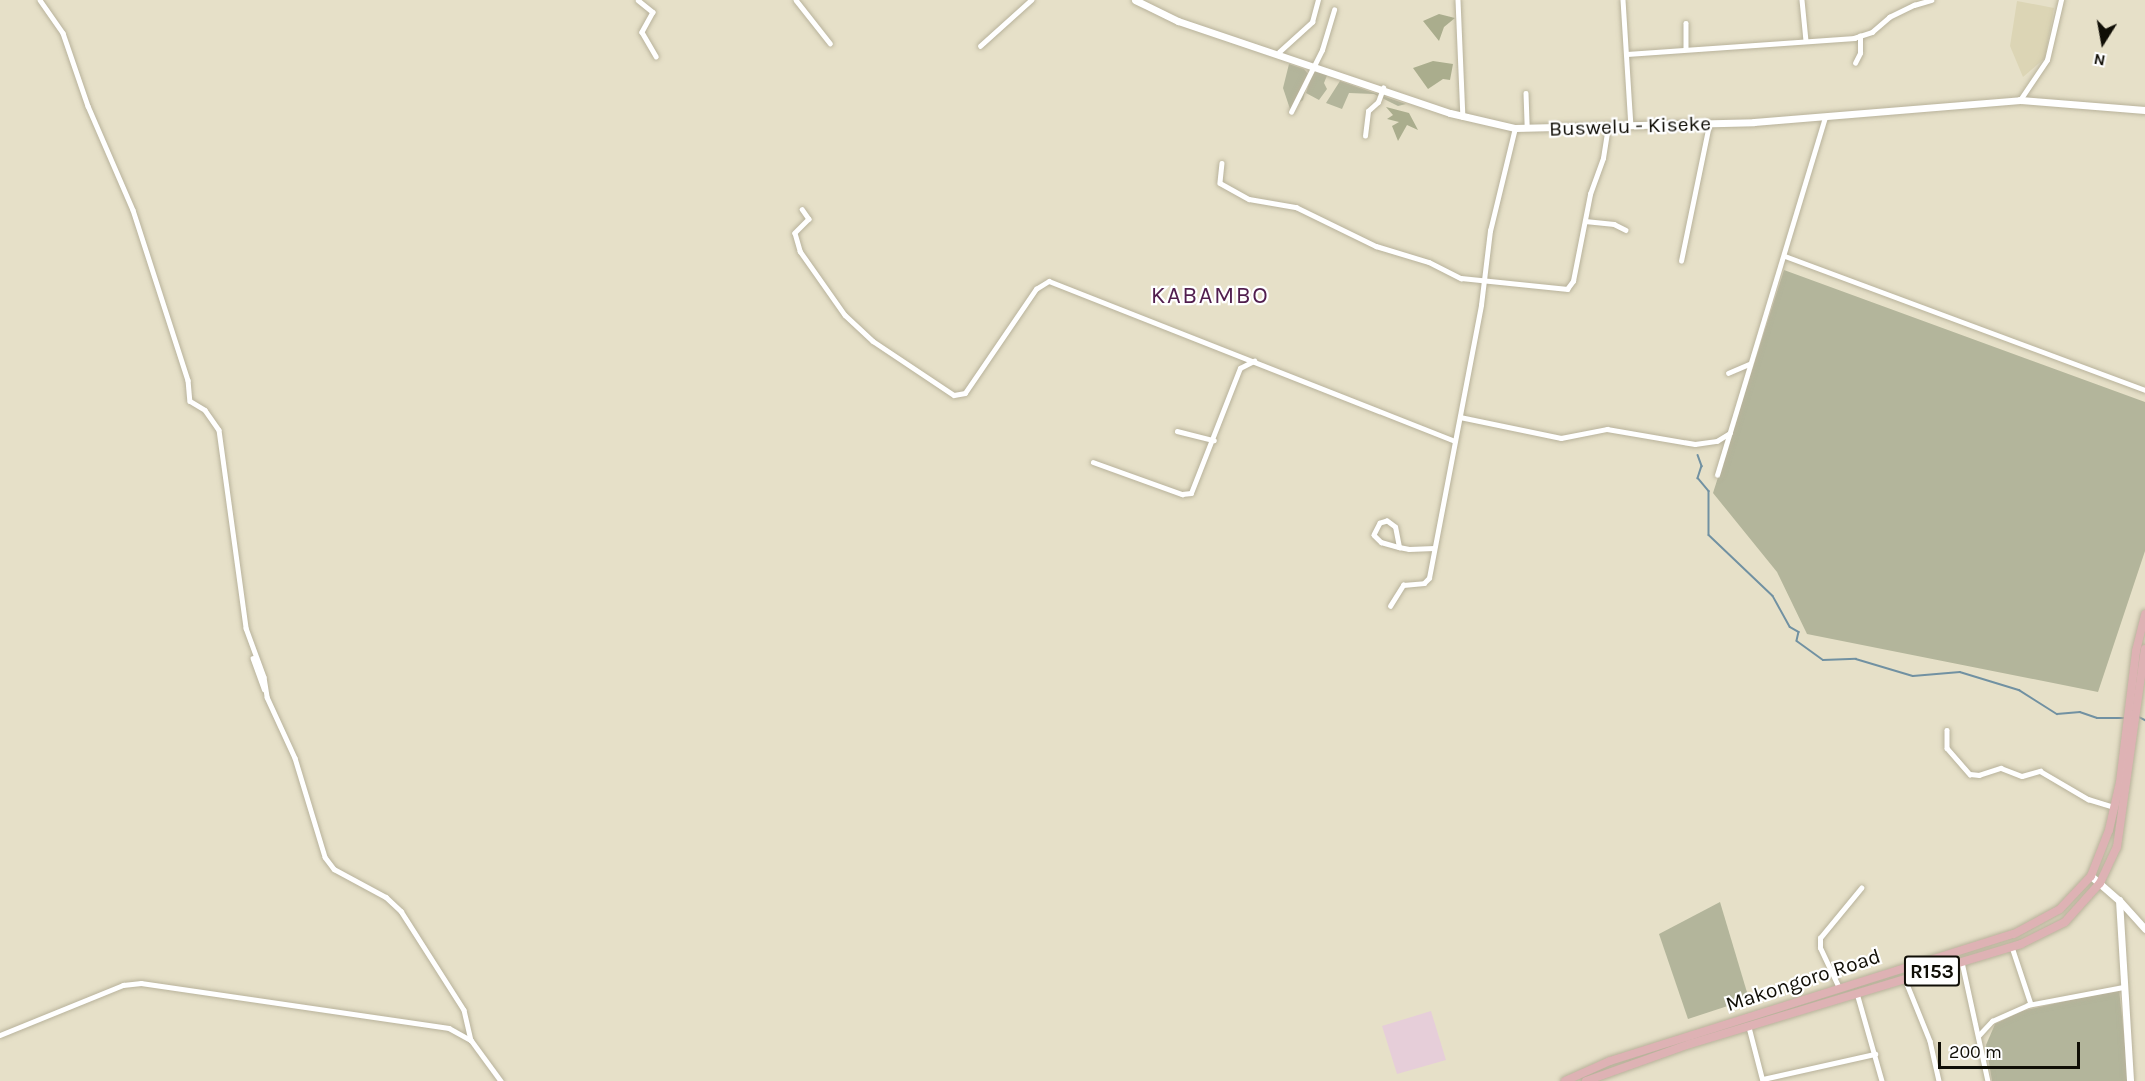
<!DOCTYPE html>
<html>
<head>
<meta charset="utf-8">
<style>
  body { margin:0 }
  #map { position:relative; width:2145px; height:1081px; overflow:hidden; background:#e6e0c8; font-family:Karla,sans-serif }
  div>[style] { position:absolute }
  .built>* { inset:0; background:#dcd5b5 }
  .education>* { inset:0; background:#e6ced9 }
  .green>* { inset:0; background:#b3b59b }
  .forest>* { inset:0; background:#aaad8d }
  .stream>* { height:1.5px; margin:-0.75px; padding:0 0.75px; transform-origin:0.75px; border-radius:0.75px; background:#7191a2 }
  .roads { filter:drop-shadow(0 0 2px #b8b29b) drop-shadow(0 0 2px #b8b29b) }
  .street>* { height:4.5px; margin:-2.25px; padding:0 2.25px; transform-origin:2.25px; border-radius:2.25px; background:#fff }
  .secondary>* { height:7px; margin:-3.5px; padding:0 3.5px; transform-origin:3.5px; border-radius:3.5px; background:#fff }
  .primary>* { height:8px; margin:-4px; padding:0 4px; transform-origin:4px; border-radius:4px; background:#deb2b4 }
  span { translate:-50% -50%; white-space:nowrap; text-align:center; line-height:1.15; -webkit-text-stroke:4.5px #fff; paint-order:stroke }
  .shield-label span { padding:2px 4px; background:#fff; border:2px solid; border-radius:4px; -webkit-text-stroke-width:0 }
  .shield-label { font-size:20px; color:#100e06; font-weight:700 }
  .street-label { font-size:21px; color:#100e06 }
  .quarter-label { font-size:24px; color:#511e4e; letter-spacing:1.5px }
  .north { position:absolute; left:2073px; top:12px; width:60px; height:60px; -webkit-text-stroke:4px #fff; paint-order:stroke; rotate:191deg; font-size:16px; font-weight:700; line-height:24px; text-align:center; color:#100e06 }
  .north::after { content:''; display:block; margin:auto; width:21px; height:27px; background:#100e06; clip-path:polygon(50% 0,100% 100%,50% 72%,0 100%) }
  .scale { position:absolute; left:1938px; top:1042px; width:142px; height:27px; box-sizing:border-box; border:3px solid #100e06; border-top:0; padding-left:8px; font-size:18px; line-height:21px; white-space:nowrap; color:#100e06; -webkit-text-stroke:4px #fff; paint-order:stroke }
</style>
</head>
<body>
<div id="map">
  <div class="built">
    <div style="clip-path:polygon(2017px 1px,2054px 8px,2045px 58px,2023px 77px,2010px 46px)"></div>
  </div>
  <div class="education">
    <div style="clip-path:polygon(1431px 1011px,1446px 1060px,1397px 1074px,1382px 1026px)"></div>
  </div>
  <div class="green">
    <div style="clip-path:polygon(1289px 64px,1304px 69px,1309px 75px,1303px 100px,1290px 109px,1283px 88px)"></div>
    <div style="clip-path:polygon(1309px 68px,1328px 73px,1324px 83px,1327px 89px,1319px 100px,1306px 93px,1312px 74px)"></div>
    <div style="clip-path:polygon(1340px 81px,1357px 87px,1406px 104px,1398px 106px,1374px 94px,1349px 93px,1342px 109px,1326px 103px)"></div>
    <div style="clip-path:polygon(1784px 270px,2145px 402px,2145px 551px,2098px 692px,1807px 634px,1777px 572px,1713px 493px)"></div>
    <div style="clip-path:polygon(1720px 902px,1749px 999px,1688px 1019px,1659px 934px)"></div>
    <div style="clip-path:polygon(2119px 989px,2129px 1081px,1992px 1081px,1986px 1045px,1995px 1024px,2022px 1011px)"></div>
  </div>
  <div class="forest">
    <div style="clip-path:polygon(1439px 14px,1455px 18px,1444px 27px,1439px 41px,1423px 21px)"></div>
    <div style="clip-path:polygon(1433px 61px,1453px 64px,1450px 80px,1443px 79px,1428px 89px,1413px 68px)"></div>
    <div style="clip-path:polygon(1386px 107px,1409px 113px,1418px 130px,1407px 125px,1398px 141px,1392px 126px,1399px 122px,1387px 119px,1393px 115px)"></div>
  </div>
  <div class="stream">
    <div style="left:1698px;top:455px;width:12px;rotate:70deg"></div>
    <div style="left:1702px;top:466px;width:13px;rotate:108deg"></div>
    <div style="left:1698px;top:478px;width:17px;rotate:50deg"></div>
    <div style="left:1709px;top:491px;width:44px;rotate:90deg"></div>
    <div style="left:1709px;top:535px;width:88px;rotate:43.6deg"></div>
    <div style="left:1773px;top:596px;width:35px;rotate:61deg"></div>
    <div style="left:1790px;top:627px;width:10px;rotate:29deg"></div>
    <div style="left:1799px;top:632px;width:9px;rotate:103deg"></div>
    <div style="left:1797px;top:641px;width:32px;rotate:36deg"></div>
    <div style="left:1823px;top:660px;width:33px;rotate:-2deg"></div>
    <div style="left:1856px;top:659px;width:59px;rotate:16.6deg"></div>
    <div style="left:1913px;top:676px;width:47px;rotate:-4.9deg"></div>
    <div style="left:1960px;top:672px;width:62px;rotate:17deg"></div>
    <div style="left:2019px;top:690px;width:45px;rotate:32.3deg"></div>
    <div style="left:2057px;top:714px;width:23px;rotate:-5deg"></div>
    <div style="left:2080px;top:712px;width:18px;rotate:19deg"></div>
    <div style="left:2097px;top:718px;width:28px"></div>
    <div style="left:2139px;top:717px;width:7px;rotate:27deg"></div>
  </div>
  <div class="roads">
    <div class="street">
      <div style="left:40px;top:0;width:40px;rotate:55.1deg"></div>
      <div style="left:63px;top:33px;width:77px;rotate:71.1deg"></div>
      <div style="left:88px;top:106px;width:113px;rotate:66.6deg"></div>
      <div style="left:133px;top:210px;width:179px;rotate:72.1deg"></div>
      <div style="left:188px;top:380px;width:21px;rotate:85deg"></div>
      <div style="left:190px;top:401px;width:17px;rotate:31deg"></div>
      <div style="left:205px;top:410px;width:24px;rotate:55deg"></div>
      <div style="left:219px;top:430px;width:200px;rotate:82.2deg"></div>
      <div style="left:246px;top:628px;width:52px;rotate:69.8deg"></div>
      <div style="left:264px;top:677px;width:20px;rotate:81deg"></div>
      <div style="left:267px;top:697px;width:67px;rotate:65.3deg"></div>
      <div style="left:295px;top:758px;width:103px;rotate:73.1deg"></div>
      <div style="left:325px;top:857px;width:15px;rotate:53deg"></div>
      <div style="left:334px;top:869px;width:59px;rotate:28.3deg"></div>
      <div style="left:386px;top:897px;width:21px;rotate:43deg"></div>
      <div style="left:401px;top:911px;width:117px;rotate:57.5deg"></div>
      <div style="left:464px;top:1010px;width:31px;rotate:77deg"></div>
      <div style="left:638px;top:0;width:19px;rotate:39deg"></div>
      <div style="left:653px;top:12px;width:23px;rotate:119deg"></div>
      <div style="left:642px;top:32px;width:28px;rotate:60deg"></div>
      <div style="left:796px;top:0;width:55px;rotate:51.7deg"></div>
      <div style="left:1458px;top:0;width:117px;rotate:87.6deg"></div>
      <div style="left:1623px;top:0;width:126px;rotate:86.4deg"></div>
      <div style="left:1802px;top:0;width:41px;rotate:84.4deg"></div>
      <div style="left:1686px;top:23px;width:25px;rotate:90deg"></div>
      <div style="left:980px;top:46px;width:69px;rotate:-42deg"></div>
      <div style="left:1279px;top:52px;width:45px;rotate:-42.3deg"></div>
      <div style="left:1312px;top:22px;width:23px;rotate:-75deg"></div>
      <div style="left:1627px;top:54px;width:228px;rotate:-4deg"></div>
      <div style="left:1854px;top:38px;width:19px;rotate:-18deg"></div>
      <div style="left:1872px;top:32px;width:23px;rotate:-41deg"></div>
      <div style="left:1889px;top:17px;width:28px;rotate:-26deg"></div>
      <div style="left:1914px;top:5px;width:18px;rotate:-16deg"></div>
      <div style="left:1855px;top:63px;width:11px;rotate:-63deg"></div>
      <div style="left:1860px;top:53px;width:17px;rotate:-90deg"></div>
      <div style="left:1526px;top:93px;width:35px;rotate:88deg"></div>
      <div style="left:2020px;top:100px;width:48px;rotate:-56deg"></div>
      <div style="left:2047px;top:60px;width:62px;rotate:-76.9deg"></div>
      <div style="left:1291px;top:112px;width:69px;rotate:-63.4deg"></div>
      <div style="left:1322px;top:50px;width:42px;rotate:-73.3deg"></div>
      <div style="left:1365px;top:136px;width:25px;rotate:-83deg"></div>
      <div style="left:1368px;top:111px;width:13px;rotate:-42deg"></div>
      <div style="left:1378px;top:102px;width:15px;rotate:-70deg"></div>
      <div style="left:1222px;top:163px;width:20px;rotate:96deg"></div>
      <div style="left:1220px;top:183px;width:33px;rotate:29deg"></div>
      <div style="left:1249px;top:199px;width:48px;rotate:9.7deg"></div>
      <div style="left:1296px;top:207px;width:89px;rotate:26deg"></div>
      <div style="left:1376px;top:246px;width:55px;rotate:16.8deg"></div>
      <div style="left:1429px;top:262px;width:36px;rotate:27deg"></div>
      <div style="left:1461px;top:278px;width:107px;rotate:5.9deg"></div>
      <div style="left:1567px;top:289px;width:10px;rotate:-53deg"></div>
      <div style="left:1573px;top:281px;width:89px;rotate:-78.9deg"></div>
      <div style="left:1590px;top:194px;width:38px;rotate:-70deg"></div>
      <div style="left:1603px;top:158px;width:32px;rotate:-81deg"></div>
      <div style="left:802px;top:209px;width:12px;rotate:55deg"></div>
      <div style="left:809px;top:219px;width:20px;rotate:135deg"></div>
      <div style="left:795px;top:233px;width:19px;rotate:74deg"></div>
      <div style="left:800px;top:251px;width:78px;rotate:54.9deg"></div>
      <div style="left:845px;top:315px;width:38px;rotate:43deg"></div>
      <div style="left:873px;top:341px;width:97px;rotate:33.7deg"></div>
      <div style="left:954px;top:395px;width:11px;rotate:-10deg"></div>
      <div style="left:965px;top:393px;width:126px;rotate:-55.7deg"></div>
      <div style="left:1036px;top:289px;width:15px;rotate:-32deg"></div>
      <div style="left:1049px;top:281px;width:436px;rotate:21.5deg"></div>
      <div style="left:1585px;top:221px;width:29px;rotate:6deg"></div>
      <div style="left:1614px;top:224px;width:13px;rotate:27deg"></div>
      <div style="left:1785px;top:256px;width:384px;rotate:20.4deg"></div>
      <div style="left:1681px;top:261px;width:140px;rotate:-78.4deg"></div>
      <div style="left:1728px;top:373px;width:23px;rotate:-23deg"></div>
      <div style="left:1460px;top:417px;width:103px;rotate:11.7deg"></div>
      <div style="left:1561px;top:438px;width:47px;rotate:-11.1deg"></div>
      <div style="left:1607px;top:429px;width:89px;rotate:9.7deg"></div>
      <div style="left:1695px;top:444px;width:22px;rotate:-8deg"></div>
      <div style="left:1717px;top:441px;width:15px;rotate:-32deg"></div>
      <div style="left:1177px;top:431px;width:38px;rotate:14deg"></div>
      <div style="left:1093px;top:462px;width:95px;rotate:19.8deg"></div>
      <div style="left:1182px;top:494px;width:9px;rotate:-6deg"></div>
      <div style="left:1191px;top:493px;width:134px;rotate:-68.6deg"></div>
      <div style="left:1240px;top:368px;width:16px;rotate:-27deg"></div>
      <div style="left:1717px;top:475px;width:373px;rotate:-73.2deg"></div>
      <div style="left:1399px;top:547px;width:20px;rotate:-101deg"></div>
      <div style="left:1395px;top:527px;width:10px;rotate:-143deg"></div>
      <div style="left:1387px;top:521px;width:7px;rotate:164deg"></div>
      <div style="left:1380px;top:523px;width:13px;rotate:117deg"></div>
      <div style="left:1374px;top:535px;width:10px;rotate:45deg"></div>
      <div style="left:1381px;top:542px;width:19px;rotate:16deg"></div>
      <div style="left:1399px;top:547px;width:10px;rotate:11deg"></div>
      <div style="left:1409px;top:549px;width:25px;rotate:-2deg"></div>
      <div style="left:1390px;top:606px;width:25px;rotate:-58deg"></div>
      <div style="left:1403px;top:585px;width:21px;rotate:-5deg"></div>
      <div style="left:1424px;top:583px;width:7px;rotate:-45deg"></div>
      <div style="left:1429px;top:578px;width:278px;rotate:-79.2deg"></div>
      <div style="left:1481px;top:305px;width:75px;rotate:-83.1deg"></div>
      <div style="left:1490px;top:231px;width:106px;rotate:-76.4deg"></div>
      <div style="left:253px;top:658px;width:33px;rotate:70deg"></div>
      <div style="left:1947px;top:730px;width:18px;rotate:90deg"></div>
      <div style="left:1947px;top:748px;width:35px;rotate:49deg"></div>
      <div style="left:1970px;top:774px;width:9px;rotate:6deg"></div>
      <div style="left:1979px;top:775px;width:23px;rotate:-18deg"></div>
      <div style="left:2001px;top:768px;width:22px;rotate:21deg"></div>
      <div style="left:2022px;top:776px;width:19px;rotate:-16deg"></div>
      <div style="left:2040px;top:771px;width:56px;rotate:30.3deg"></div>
      <div style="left:2088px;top:799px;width:28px;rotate:17deg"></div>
      <div style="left:2012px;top:947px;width:60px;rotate:71.6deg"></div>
      <div style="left:1962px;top:962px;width:122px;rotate:77.7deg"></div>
      <div style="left:1905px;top:979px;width:67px;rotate:68deg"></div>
      <div style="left:1930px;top:1041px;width:41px;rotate:77.3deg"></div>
      <div style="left:1839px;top:988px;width:44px;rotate:-115.4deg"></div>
      <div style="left:1820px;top:948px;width:10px;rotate:-90deg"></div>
      <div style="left:1820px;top:938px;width:65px;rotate:-50.6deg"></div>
      <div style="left:1857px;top:993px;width:91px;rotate:74.1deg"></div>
      <div style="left:1749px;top:1027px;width:56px;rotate:75.5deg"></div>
      <div style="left:0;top:1035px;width:133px;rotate:-22.1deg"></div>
      <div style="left:123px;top:985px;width:18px;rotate:-6deg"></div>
      <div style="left:141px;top:983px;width:311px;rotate:8.3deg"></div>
      <div style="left:449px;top:1028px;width:25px;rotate:29deg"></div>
      <div style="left:471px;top:1040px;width:51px;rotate:53.8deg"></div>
      <div style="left:1979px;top:1035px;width:19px;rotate:-47deg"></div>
      <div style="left:1992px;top:1021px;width:39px;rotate:-24deg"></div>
      <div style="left:2028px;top:1005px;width:97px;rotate:-10.7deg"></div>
      <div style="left:1763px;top:1079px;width:115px;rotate:-12.6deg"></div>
    </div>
    <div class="secondary">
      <div style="left:1135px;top:0;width:48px;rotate:26deg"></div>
      <div style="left:1178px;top:21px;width:287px;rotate:18.7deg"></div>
      <div style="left:1450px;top:113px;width:67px;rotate:13deg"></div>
      <div style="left:1515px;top:128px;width:239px;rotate:-1.4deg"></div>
      <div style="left:1754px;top:122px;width:267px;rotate:-4.7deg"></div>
      <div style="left:2020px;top:100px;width:125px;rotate:4.6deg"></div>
      <div style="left:2091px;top:876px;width:37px;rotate:41deg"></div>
      <div style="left:2119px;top:900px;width:39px;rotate:48deg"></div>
      <div style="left:2119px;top:900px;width:181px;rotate:86.5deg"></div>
    </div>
    <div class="primary">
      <div style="left:1565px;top:1081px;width:49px;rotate:-24deg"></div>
      <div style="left:1610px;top:1061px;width:423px;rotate:-17.5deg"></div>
      <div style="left:2014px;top:934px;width:52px;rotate:-28.5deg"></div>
      <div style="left:2060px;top:909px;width:45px;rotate:-46.8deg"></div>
      <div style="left:2091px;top:876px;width:49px;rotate:-68.6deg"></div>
      <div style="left:2109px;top:830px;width:49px;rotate:-77.1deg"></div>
      <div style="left:2120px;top:782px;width:132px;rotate:-83deg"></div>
      <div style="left:2136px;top:651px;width:38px;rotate:-76deg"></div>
      <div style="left:1586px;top:1081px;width:110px;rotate:-19.6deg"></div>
      <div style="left:1690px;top:1044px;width:346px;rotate:-16.8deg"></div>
      <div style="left:2021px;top:944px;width:49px;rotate:-26.6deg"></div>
      <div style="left:2065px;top:922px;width:52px;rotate:-48.1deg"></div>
      <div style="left:2100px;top:883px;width:40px;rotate:-65deg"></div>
      <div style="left:2117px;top:847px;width:200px;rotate:-82deg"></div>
    </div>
  </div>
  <div class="shield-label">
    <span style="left:1932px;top:971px">R153</span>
  </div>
  <div class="street-label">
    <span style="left:1630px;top:126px;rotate:-2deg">Buswelu - Kiseke</span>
    <span style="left:1803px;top:980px;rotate:-18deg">Makongoro Road</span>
  </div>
  <div class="quarter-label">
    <span style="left:1210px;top:296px">KABAMBO</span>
  </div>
  <div class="north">N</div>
  <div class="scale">200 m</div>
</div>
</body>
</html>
